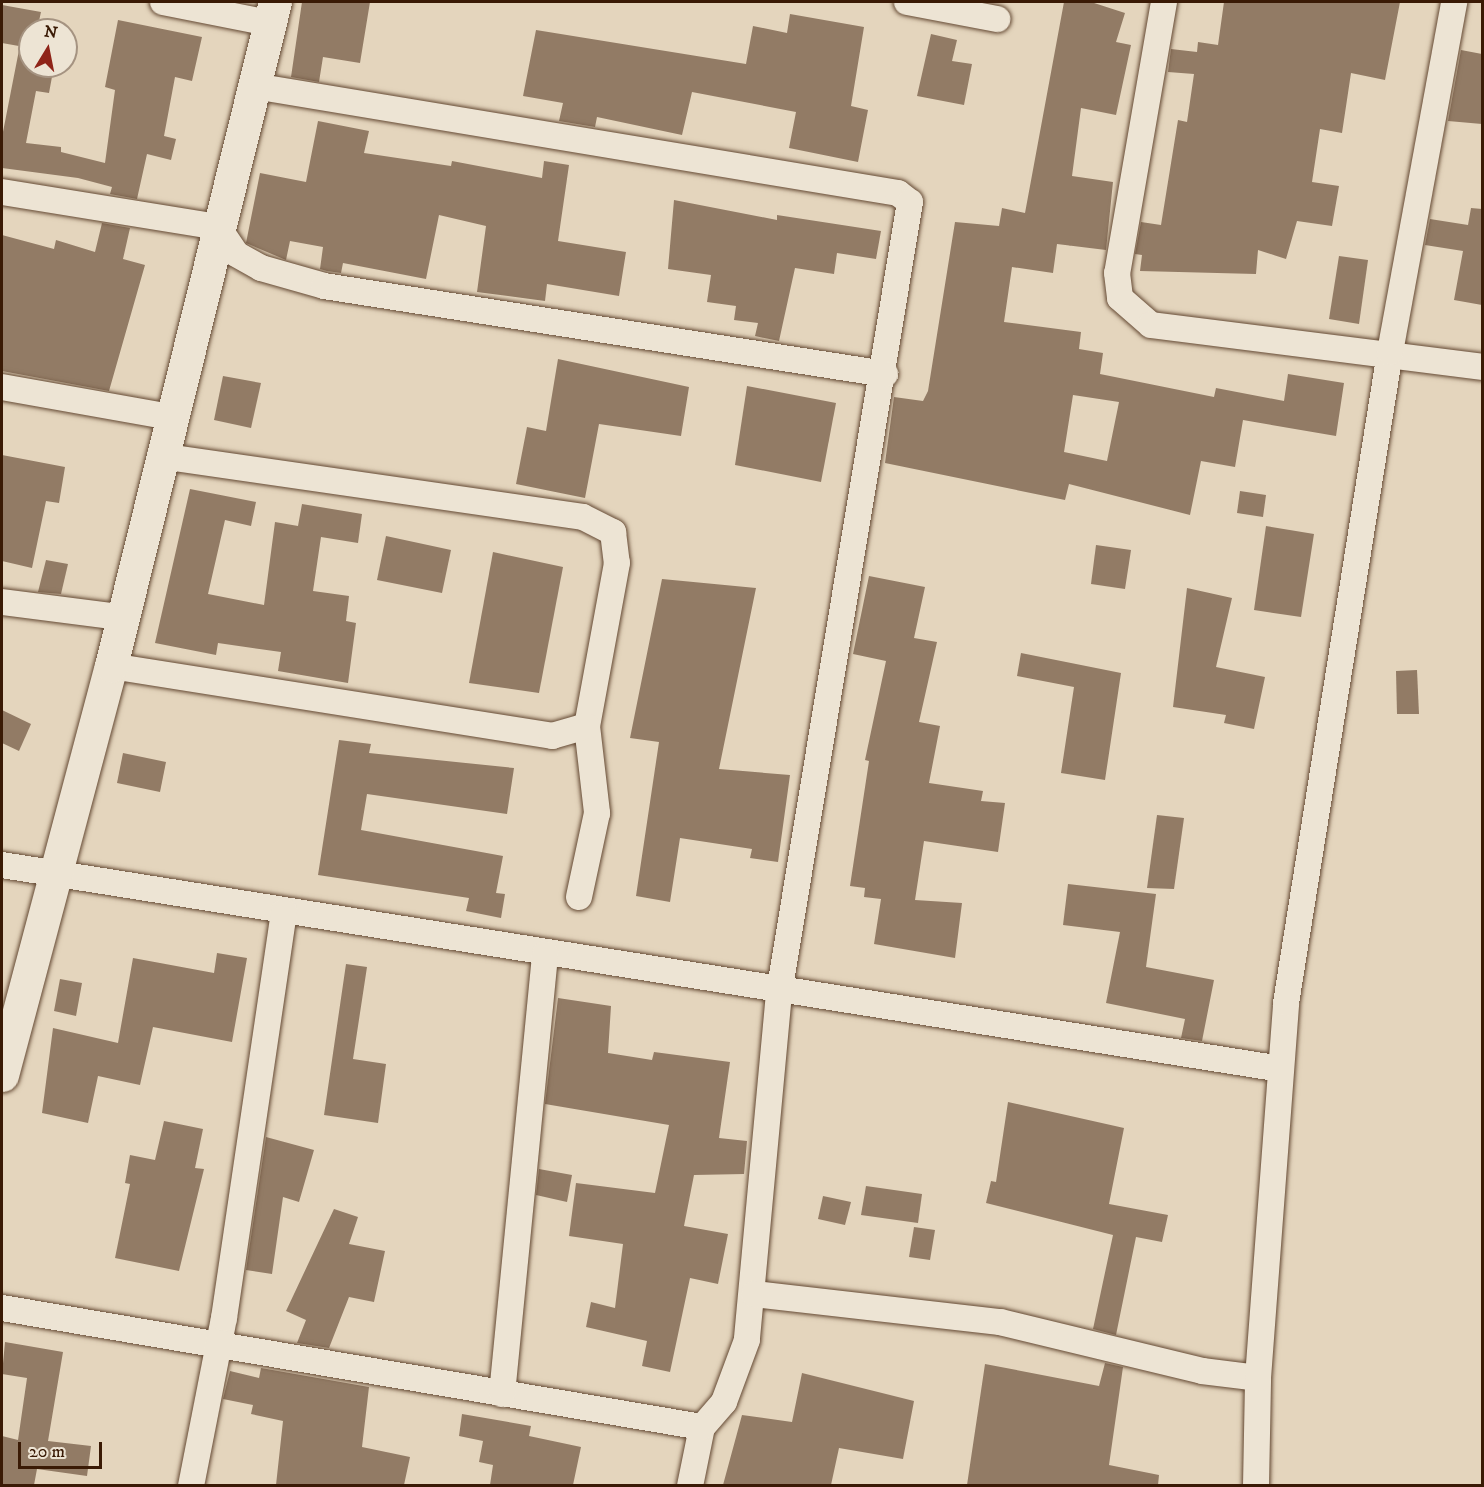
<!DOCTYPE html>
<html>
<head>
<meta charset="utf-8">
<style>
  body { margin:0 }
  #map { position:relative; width:1484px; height:1487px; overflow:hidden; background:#e4d5bd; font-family:"IM FELL DW Pica",serif }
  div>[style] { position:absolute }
  .building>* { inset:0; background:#927b65 }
  .roads { filter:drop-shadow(0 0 2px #644933) drop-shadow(0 0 2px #644933) }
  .minor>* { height:26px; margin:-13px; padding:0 13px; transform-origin:13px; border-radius:13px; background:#ede4d4 }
  .tertiary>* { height:33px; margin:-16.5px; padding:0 16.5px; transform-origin:16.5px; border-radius:16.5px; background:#ede4d4 }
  span { translate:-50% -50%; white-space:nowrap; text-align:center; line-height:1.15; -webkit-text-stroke:5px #ede4d4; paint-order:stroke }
  .frame { position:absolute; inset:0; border:3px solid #3a1a05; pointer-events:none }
  .north { position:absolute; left:18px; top:18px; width:60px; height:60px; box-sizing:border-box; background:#ede4d4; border:2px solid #a59381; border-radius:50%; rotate:10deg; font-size:16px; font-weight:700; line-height:24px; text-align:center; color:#3a1a05 }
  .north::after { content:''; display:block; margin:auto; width:21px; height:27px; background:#8f2418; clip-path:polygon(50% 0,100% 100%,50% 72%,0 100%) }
  .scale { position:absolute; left:18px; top:1442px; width:84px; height:27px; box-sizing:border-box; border:3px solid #3a1a05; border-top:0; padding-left:8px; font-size:18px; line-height:21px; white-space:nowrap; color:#3a1a05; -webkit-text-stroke:4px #ede4d4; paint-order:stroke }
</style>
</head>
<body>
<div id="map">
  <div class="building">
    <div style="clip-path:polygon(302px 2px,370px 2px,360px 63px,323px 57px,319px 82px,291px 77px)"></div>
    <div style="clip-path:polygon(evenodd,1064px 2px,1091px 2px,1125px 13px,1116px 42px,1131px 45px,1116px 115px,1081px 108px,1072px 176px,1113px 182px,1106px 250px,1057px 244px,1053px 273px,1012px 267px,1004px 322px,1081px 332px,1079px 349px,1103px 353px,1100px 374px,1214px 397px,1216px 388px,1284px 401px,1288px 374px,1344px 383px,1336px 436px,1243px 420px,1235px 467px,1201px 461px,1190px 515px,1069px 484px,1065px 500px,885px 463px,894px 397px,923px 401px,928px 391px,955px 222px,999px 226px,1002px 208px,1025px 213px,1064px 2px,1073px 395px,1119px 402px,1107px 461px,1064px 452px,1073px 395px)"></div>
    <div style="clip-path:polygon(1224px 2px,1400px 2px,1385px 80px,1351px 73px,1342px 133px,1320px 129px,1312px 182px,1339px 186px,1332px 226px,1297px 221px,1286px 259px,1258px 250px,1256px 274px,1140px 271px,1142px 255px,1135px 254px,1141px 222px,1161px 225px,1178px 120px,1187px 122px,1194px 74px,1168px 72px,1171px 49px,1197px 52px,1198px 42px,1218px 45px)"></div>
    <div style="clip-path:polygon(2px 5px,41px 12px,37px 30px,30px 30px,30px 48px,2px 43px)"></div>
    <div style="clip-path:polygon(790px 14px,864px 27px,851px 106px,868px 110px,858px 162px,789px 148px,796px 112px,692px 92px,682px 135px,597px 117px,595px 127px,559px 121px,563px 103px,523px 96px,536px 30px,746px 64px,753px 26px,787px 33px)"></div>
    <div style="clip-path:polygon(118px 20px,202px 37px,192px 81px,175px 77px,164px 136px,176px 139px,171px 160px,147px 154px,137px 199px,110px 194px,112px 187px,78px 178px,2px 168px,2px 137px,19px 50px,30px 52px,30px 66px,54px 66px,49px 93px,36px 91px,26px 143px,61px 147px,61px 152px,105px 163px,115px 90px,105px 87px)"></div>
    <div style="clip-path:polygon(931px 34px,957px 40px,952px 61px,972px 64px,964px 105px,917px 96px)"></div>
    <div style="clip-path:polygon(1461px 50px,1482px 54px,1482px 124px,1448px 121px)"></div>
    <div style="clip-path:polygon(318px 121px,369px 131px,364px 153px,451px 166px,452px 161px,542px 178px,544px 161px,569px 165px,558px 241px,626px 252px,619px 296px,547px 284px,545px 301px,477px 292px,486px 226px,439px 215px,426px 279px,343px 263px,341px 273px,327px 271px,320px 269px,323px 247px,290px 241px,286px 260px,246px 243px,260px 173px,306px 182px)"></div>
    <div style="clip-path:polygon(674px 200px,777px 220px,777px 215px,881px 231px,876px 259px,837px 253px,834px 274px,795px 268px,779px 341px,755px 336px,758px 323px,734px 320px,736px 306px,707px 302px,711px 275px,668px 269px)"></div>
    <div style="clip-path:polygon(1471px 208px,1482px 209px,1482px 305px,1454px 300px,1463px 251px,1425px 245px,1430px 219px,1468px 225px)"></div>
    <div style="clip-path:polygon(102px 223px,130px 228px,123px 259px,145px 265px,109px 391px,2px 371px,2px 235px,54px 249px,56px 240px,95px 252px)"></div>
    <div style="clip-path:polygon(1339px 256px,1368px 260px,1359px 324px,1329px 319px)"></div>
    <div style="clip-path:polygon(558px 359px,689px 387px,681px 436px,599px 424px,585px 498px,516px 484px,527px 427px,546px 431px)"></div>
    <div style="clip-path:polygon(223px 376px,261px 383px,251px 428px,214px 420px)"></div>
    <div style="clip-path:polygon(747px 386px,836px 403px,821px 482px,735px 465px)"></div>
    <div style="clip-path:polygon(2px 455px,65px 467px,59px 503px,46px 501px,32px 568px,2px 561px)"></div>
    <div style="clip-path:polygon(190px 489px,256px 502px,251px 526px,225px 520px,208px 594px,264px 605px,275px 522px,298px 526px,302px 504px,362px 514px,358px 543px,321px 537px,313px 591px,349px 596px,346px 621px,356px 623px,348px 683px,278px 671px,281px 652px,218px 643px,216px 655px,155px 643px)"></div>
    <div style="clip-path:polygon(1240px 491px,1266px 495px,1263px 517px,1237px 513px)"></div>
    <div style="clip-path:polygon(1266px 526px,1314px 534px,1301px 617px,1254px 610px)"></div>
    <div style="clip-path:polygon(386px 536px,451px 550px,442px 593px,377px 580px)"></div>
    <div style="clip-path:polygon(1096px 545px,1131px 550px,1125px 589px,1091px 584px)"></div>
    <div style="clip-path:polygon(493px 552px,563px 567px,539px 693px,469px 683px)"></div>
    <div style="clip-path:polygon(46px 560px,68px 564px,61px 594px,38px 592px)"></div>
    <div style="clip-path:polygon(869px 576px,925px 587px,914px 638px,937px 642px,919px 722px,940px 726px,929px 783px,983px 791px,981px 801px,1005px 803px,998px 852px,924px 841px,915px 900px,962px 903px,955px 958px,874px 944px,881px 899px,864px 897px,865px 888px,850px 886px,869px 761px,865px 760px,886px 661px,853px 654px)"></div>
    <div style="clip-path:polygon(662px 579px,756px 588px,719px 769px,790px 775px,778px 862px,750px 858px,752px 849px,680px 838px,670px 902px,636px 896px,659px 742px,630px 738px)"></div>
    <div style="clip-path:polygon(1187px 588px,1232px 598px,1216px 667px,1265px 677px,1254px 729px,1224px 723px,1226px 715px,1173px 707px)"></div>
    <div style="clip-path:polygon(1021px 653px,1121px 673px,1105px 780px,1061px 773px,1074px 687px,1017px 676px)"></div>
    <div style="clip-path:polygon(1417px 670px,1419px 714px,1397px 714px,1396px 671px)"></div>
    <div style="clip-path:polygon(2px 710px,31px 724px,19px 751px,2px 743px)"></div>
    <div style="clip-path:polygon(339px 740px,371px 744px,369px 753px,514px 768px,507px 814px,367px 794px,361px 830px,503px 856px,496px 893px,505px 894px,501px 918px,466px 911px,469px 898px,318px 875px)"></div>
    <div style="clip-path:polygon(123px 753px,166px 762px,160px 792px,117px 783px)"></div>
    <div style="clip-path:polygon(1157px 815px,1184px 818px,1174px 889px,1147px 888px)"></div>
    <div style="clip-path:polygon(1068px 884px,1156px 894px,1146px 967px,1214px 980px,1202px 1041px,1181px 1038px,1185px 1019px,1106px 1003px,1120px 932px,1063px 925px)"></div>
    <div style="clip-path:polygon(217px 953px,247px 958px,232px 1042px,153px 1027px,140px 1085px,98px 1076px,88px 1123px,42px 1113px,53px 1028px,118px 1043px,133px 958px,214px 973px)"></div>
    <div style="clip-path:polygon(346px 964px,367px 967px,353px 1059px,386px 1064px,378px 1123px,324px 1115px)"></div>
    <div style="clip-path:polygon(60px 979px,82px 983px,76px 1016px,54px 1011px)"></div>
    <div style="clip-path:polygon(558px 998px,611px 1006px,608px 1053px,652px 1060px,654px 1052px,730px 1062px,719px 1138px,747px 1141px,744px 1174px,694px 1175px,684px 1226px,728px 1234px,718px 1284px,690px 1278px,670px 1372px,642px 1366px,647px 1341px,586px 1327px,591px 1302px,615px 1308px,623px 1244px,569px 1236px,576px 1183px,655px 1193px,669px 1125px,545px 1104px)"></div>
    <div style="clip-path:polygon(1008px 1102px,1124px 1128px,1109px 1204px,1168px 1215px,1162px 1242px,1136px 1237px,1116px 1335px,1093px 1329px,1113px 1235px,986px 1203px,991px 1181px,996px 1182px)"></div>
    <div style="clip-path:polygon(164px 1121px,203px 1129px,195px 1168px,204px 1169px,179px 1271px,115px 1258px,130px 1184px,125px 1183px,130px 1155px,155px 1160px)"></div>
    <div style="clip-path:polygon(266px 1137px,314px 1150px,299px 1202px,283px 1197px,272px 1274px,246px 1270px)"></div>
    <div style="clip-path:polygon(539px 1169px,572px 1175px,567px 1202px,536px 1195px)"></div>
    <div style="clip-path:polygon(866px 1186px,922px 1194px,918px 1223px,861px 1215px)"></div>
    <div style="clip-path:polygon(823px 1196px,851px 1202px,845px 1225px,818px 1219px)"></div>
    <div style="clip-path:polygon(334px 1209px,358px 1217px,349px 1244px,385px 1251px,374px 1302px,349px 1297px,329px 1348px,297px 1343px,306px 1320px,286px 1311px)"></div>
    <div style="clip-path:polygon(914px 1227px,935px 1230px,930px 1260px,909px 1257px)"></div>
    <div style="clip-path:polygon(5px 1342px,63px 1352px,48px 1441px,91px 1446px,87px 1476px,37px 1469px,34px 1485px,2px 1485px,2px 1436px,18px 1440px,27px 1378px,2px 1374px)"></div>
    <div style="clip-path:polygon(1105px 1363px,1123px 1367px,1109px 1465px,1159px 1475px,1158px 1485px,967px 1485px,985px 1364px,1099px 1386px)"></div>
    <div style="clip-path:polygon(261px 1368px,369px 1387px,362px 1447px,410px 1457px,404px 1485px,276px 1485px,283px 1421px,251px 1414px,253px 1405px,223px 1399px,230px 1371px,259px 1378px)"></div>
    <div style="clip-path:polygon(802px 1373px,914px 1401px,903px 1459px,839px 1448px,831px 1485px,723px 1485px,742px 1415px,792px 1422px)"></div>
    <div style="clip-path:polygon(462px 1414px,531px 1426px,529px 1436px,581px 1447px,573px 1485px,490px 1485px,493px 1465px,479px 1462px,483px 1441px,459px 1436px)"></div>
  </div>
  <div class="roads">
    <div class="minor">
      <div style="left:163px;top:2px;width:108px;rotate:11.2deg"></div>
      <div style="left:907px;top:2px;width:92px;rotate:10.7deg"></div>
      <div style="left:1164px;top:2px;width:275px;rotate:99.8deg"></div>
      <div style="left:1117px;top:273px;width:25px;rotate:83deg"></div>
      <div style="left:1120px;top:298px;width:41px;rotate:41.1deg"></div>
      <div style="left:1151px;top:325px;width:334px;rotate:7.2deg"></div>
      <div style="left:254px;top:86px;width:653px;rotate:9.43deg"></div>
      <div style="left:898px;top:193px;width:15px;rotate:37deg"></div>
      <div style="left:910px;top:202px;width:802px;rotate:99.4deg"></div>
      <div style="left:779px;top:993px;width:348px;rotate:95.3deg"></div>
      <div style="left:747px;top:1340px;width:66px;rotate:110.4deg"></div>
      <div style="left:724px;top:1402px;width:33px;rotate:131deg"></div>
      <div style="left:702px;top:1427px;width:60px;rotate:101.5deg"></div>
      <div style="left:2px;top:192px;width:219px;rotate:9.2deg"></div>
      <div style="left:218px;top:227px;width:32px;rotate:56deg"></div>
      <div style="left:236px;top:254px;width:29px;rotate:29deg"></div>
      <div style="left:261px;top:268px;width:66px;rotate:15.9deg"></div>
      <div style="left:324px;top:286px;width:568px;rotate:8.91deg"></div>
      <div style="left:2px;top:387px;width:171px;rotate:10.1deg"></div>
      <div style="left:160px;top:456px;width:427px;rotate:8.2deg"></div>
      <div style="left:583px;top:517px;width:34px;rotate:27deg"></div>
      <div style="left:613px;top:532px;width:31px;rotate:83deg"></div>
      <div style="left:617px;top:563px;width:166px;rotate:100.4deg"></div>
      <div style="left:587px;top:726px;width:88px;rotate:83.4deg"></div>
      <div style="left:597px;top:813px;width:86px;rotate:102.1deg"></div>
      <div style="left:2px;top:602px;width:118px;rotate:7.3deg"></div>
      <div style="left:111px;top:666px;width:447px;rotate:9deg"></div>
      <div style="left:552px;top:736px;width:36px;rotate:-16deg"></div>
      <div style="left:2px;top:865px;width:1295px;rotate:9.06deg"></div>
      <div style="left:754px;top:1294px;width:248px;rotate:6.5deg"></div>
      <div style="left:1000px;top:1322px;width:208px;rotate:13.6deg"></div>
      <div style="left:1202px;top:1371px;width:56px;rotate:7.1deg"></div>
      <div style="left:2px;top:1308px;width:710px;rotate:9.65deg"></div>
      <div style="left:502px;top:1394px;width:442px;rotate:-84.4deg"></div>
      <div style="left:191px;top:1486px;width:171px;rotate:-78.9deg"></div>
      <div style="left:224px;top:1318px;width:411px;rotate:-81.6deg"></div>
      <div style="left:1256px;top:1486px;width:108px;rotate:-88.9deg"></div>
      <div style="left:1258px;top:1378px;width:376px;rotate:-85.7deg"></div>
      <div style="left:1286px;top:1003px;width:659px;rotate:-80.92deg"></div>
      <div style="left:1390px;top:352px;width:356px;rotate:-79.6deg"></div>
    </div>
    <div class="tertiary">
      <div style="left:2px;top:1075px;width:423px;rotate:-75.1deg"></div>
      <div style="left:111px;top:666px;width:684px;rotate:-76.13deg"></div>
    </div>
  </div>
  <div class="frame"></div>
  <div class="north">N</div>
  <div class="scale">20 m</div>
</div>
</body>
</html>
